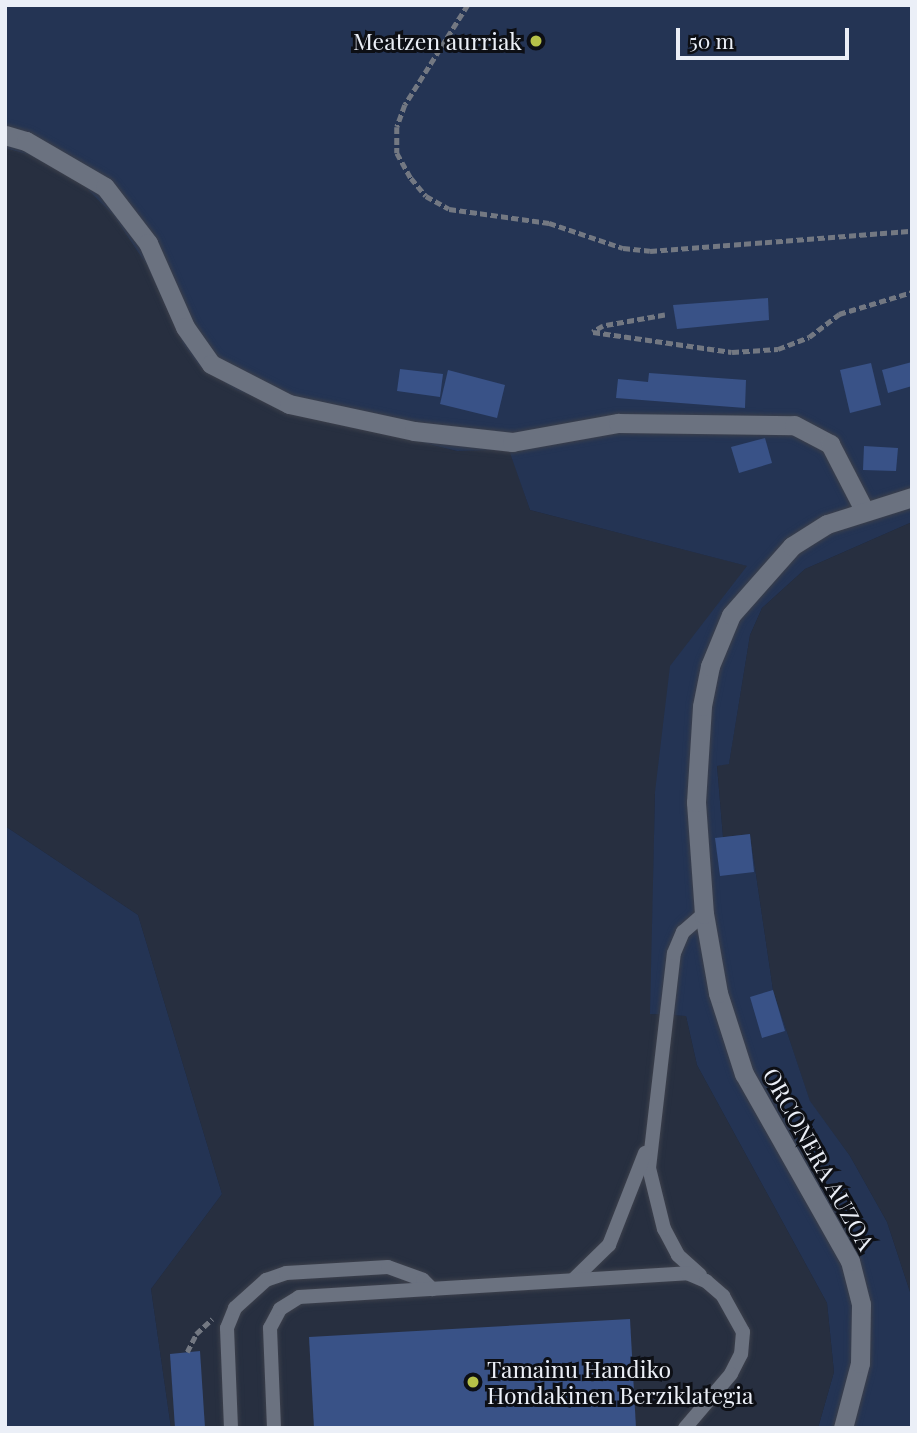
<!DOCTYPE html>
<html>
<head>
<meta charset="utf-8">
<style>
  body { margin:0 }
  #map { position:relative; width:917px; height:1433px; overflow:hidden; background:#212632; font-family:"Playfair Display",serif }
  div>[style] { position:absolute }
  .built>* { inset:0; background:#272f40 }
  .green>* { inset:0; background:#243454 }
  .building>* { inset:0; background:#395287 }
  .path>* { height:4.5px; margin-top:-2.25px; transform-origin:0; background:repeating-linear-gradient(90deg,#737882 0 7px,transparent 0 10.5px) }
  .roads { filter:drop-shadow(0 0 2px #3c404b) drop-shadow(0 0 2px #3c404b) }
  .service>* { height:14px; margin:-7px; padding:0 7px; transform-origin:7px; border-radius:7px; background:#6b7280 }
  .minor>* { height:19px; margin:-9.5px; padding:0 9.5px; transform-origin:9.5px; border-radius:9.5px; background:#6b7280 }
  .dots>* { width:19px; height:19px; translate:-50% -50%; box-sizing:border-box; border:4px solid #0d0f15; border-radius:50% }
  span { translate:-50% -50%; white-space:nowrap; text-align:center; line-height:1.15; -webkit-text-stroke:6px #0d0f15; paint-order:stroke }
  .poi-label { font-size:23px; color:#ebeff7 }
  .right { translate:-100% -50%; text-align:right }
  .left { translate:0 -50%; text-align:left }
  .street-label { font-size:23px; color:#ebeff7 }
  .frame { position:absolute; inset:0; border:7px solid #ebeff7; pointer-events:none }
  .scale { position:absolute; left:676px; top:28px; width:173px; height:32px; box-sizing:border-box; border:4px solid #ebeff7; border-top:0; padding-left:9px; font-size:21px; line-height:24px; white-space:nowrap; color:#ebeff7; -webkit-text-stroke:5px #0d0f15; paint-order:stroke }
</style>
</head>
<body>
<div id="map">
  <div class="built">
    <div style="clip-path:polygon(5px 148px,29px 155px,81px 183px,113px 215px,146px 264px,183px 344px,199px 366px,294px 412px,457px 451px,510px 450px,530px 510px,748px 566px,731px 591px,655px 792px,651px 1014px,686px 1016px,697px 1065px,827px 1303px,834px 1372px,818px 1428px,171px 1428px,151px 1289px,222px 1194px,138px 915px,5px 826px)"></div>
    <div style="clip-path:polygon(912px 522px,912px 1298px,887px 1222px,850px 1156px,810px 1102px,773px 990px,750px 834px,723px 837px,717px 766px,729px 763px,750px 635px,762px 608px,805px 569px)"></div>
  </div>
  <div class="green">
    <div style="clip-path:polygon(5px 5px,912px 5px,912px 522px,805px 569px,762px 608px,750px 635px,729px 764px,717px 766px,723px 837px,750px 834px,773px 990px,810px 1101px,850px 1156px,887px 1222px,912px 1298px,912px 1428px,818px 1428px,834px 1372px,827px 1303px,697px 1065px,686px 1016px,650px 1014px,655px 792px,670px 666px,747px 566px,530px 510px,509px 450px,457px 451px,294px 412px,236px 390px,199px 366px,183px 344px,146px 264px,113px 215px,81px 183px,29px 155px,5px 148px)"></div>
    <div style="clip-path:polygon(5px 826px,138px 915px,222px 1194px,151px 1289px,171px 1428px,5px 1428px)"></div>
  </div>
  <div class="building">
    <div style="clip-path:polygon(768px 298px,769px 320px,677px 329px,673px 305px)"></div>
    <div style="clip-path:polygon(912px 362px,912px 386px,888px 393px,882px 370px)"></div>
    <div style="clip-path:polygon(871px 363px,881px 405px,850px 413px,840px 370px)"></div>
    <div style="clip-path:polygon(400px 369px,443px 374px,440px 397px,397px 391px)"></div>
    <div style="clip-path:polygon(448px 370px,505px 385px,497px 418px,440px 404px)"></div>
    <div style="clip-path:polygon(649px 373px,746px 380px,745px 408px,616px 398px,618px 379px,648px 382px)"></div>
    <div style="clip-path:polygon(765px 438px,772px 463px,739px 473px,731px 447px)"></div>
    <div style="clip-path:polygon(864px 446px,898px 448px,896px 471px,863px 470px)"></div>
    <div style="clip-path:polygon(750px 834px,754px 872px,720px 876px,715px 838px)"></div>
    <div style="clip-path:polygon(773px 990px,785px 1031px,762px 1038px,750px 997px)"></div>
    <div style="clip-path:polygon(630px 1319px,636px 1428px,314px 1428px,309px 1337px)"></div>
    <div style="clip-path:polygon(200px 1351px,205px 1428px,175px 1428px,170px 1354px)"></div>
  </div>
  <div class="path">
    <div style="left:468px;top:5px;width:118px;rotate:122.2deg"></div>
    <div style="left:405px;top:105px;width:23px;rotate:110deg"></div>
    <div style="left:397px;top:127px;width:26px;rotate:90deg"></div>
    <div style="left:397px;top:153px;width:29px;rotate:61deg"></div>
    <div style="left:411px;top:178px;width:23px;rotate:50deg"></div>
    <div style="left:426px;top:196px;width:26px;rotate:29deg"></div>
    <div style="left:449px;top:209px;width:101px;rotate:8deg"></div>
    <div style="left:549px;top:223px;width:78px;rotate:18.7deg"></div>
    <div style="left:623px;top:248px;width:27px;rotate:6deg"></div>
    <div style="left:650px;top:251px;width:263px;rotate:-4.4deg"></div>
    <div style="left:665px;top:315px;width:63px;rotate:169.9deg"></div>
    <div style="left:603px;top:326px;width:12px;rotate:149deg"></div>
    <div style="left:593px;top:332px;width:140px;rotate:8.2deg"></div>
    <div style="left:732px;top:352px;width:46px;rotate:-3.7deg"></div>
    <div style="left:778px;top:349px;width:33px;rotate:-21deg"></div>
    <div style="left:809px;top:337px;width:38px;rotate:-37deg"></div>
    <div style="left:839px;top:314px;width:76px;rotate:-16.8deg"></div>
    <div style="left:187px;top:1352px;width:20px;rotate:-63deg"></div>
    <div style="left:196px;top:1334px;width:22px;rotate:-43deg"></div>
  </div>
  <div class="roads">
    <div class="service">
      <div style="left:700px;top:1275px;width:30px;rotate:-138deg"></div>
      <div style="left:678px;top:1255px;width:30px;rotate:-118deg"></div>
      <div style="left:664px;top:1229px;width:63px;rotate:-103.8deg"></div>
      <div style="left:649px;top:1168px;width:216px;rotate:-83.4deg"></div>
      <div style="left:674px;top:953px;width:23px;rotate:-67deg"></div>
      <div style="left:683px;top:932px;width:28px;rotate:-41deg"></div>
      <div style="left:574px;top:1279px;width:49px;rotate:-44.2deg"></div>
      <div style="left:609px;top:1245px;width:99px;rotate:-68.6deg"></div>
      <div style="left:231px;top:1428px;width:100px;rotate:-92.3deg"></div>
      <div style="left:227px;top:1328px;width:22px;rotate:-68deg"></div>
      <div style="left:235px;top:1308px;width:42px;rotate:-42.1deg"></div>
      <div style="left:266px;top:1280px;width:21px;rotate:-19deg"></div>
      <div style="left:286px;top:1273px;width:102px;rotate:-3.4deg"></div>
      <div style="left:388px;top:1267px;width:37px;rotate:20deg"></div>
      <div style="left:423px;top:1280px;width:13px;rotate:45deg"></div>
      <div style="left:274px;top:1428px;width:100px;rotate:-92.3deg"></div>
      <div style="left:270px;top:1328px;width:21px;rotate:-62deg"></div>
      <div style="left:280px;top:1309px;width:22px;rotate:-32deg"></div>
      <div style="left:299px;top:1297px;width:389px;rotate:-3.5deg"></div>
      <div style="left:687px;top:1273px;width:21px;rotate:23deg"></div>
      <div style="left:706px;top:1281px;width:23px;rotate:41deg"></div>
      <div style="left:723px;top:1296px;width:41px;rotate:60.9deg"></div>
      <div style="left:743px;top:1332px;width:22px;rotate:95deg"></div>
      <div style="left:741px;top:1354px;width:22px;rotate:117deg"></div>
      <div style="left:731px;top:1374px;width:71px;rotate:130.4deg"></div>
    </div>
    <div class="minor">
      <div style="left:5px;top:135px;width:22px;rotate:16deg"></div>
      <div style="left:26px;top:141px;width:91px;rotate:30.2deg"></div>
      <div style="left:105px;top:187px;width:71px;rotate:52.5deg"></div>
      <div style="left:148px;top:243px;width:92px;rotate:66.2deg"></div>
      <div style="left:185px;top:327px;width:45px;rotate:54.9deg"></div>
      <div style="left:211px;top:364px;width:88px;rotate:27.1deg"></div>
      <div style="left:289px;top:404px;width:128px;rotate:12.2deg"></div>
      <div style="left:414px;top:431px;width:99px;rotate:6.4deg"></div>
      <div style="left:512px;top:442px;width:108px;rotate:-10.2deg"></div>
      <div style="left:618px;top:423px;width:176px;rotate:0.7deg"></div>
      <div style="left:794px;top:425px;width:41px;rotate:27.8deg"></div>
      <div style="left:830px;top:444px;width:74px;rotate:62.7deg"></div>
      <div style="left:843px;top:1428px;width:67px;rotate:-75.3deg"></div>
      <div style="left:860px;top:1363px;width:59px;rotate:-89deg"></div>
      <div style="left:861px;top:1304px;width:44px;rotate:-104.3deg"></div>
      <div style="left:850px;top:1261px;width:215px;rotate:-119.5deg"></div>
      <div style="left:744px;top:1074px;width:85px;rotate:-107.8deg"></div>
      <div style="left:718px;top:993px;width:80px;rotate:-100deg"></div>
      <div style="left:704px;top:914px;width:112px;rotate:-94.1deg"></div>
      <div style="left:696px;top:802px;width:96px;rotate:-86.4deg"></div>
      <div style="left:702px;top:706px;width:41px;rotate:-78.7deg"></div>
      <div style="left:710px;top:666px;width:55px;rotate:-67.6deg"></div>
      <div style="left:731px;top:615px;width:92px;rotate:-48.5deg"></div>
      <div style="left:792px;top:546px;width:41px;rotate:-32.2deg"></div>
      <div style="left:827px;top:524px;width:89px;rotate:-17.6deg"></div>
    </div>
  </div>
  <div class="dots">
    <div style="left:536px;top:41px;background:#b6c148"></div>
    <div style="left:473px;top:1382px;background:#b6c148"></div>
  </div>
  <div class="poi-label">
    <span class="right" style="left:522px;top:41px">Meatzen aurriak</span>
    <span class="left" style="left:487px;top:1382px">Tamainu Handiko<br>Hondakinen Berziklategia</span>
  </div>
  <div class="street-label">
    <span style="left:819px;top:1159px;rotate:61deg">ORCONERA AUZOA</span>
  </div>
  <div class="frame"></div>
  <div class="scale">50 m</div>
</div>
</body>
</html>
